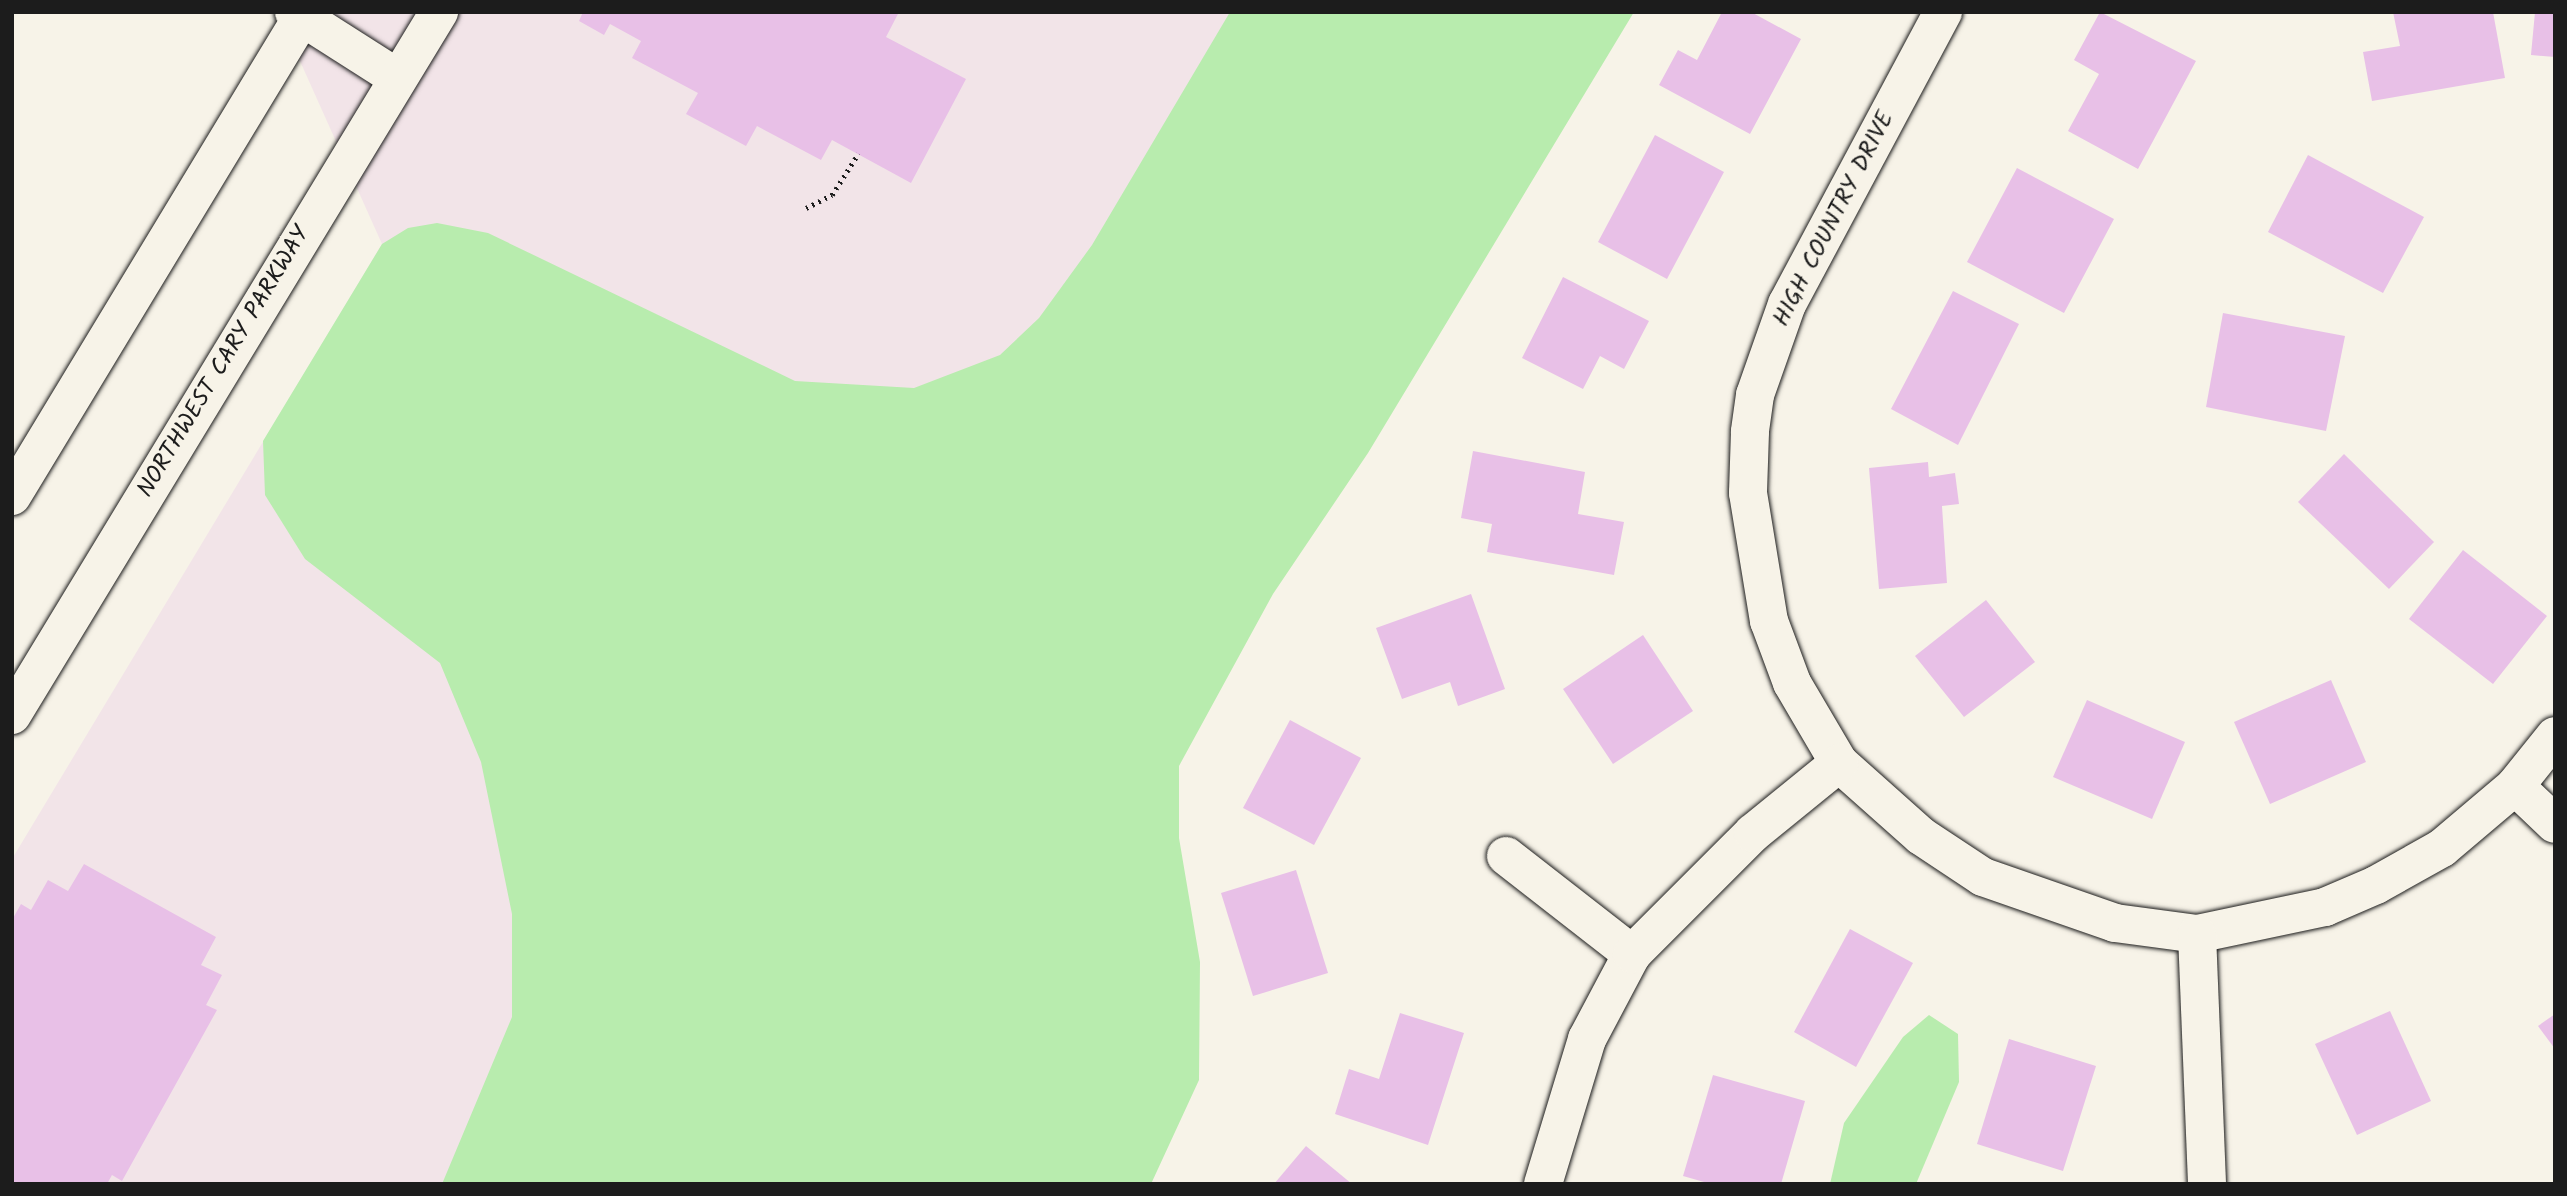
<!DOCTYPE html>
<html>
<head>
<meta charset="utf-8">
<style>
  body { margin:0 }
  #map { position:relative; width:2567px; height:1196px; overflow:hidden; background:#f7f3e8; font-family:Kalam,sans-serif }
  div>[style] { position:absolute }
  .built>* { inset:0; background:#f2e4e8 }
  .green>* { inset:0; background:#b8ecae }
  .building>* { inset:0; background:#e8c0e7 }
  .path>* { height:4.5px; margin-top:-2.25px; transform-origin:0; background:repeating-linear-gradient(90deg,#1c1c1c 0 2px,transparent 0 7px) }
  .roads { filter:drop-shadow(0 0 2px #1c1c1c) drop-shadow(0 0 2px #1c1c1c) }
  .street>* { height:38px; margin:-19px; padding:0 19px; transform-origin:19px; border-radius:19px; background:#f7f3e8 }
  .primary>* { height:38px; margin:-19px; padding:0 19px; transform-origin:19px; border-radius:19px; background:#f7f3e8 }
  span { translate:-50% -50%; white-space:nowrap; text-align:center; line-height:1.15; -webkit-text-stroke:5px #f7f3e8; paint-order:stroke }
  .street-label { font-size:24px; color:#1c1c1c }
  .frame { position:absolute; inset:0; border:14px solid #1c1c1c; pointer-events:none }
</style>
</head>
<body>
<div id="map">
  <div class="built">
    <div style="clip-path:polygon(278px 12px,1539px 12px,860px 1184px,12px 1184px,12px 859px,382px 244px)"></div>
  </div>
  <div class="green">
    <div style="clip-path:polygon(1230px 12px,1634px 12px,1368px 453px,1273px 594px,1179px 766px,1179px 838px,1200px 962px,1199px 1080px,1151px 1184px,442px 1184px,512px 1017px,512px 914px,481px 762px,440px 663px,305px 559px,265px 495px,263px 441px,382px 244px,408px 228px,437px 223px,488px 233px,795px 381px,914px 388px,1000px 355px,1039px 318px,1092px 245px)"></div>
    <div style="clip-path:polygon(1929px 1015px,1958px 1034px,1959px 1082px,1916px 1184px,1830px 1184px,1844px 1123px,1903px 1037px)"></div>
  </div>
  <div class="building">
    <div style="clip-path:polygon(583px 12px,899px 12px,886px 37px,966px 79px,911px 183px,832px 140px,821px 160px,757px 126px,746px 146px,686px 114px,698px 93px,632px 58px,641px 41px,610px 24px,604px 35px,579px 21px)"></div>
    <div style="clip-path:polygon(1722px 12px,1751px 12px,1801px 39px,1750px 134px,1659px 85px,1678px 50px,1697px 60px)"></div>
    <div style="clip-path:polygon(2100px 12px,2196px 61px,2138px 169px,2068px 131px,2099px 74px,2074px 60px)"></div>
    <div style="clip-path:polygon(2393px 12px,2493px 12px,2505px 78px,2372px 101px,2363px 52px,2400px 46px)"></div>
    <div style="clip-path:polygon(2535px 12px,2555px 12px,2555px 57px,2531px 55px)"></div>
    <div style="clip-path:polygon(1655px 135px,1724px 172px,1667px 279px,1598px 242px)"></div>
    <div style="clip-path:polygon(2308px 155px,2424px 217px,2383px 293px,2268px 232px)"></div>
    <div style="clip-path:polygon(2017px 168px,2114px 219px,2064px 313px,1967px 262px)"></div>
    <div style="clip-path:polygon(1563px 277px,1649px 321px,1624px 369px,1600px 356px,1583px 389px,1522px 358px)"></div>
    <div style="clip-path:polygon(1953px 291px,2019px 324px,1958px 445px,1891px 409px)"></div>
    <div style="clip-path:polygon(2223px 313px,2345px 336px,2326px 431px,2206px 407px)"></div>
    <div style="clip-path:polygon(1473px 451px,1585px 472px,1578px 514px,1624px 522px,1614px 575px,1487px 552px,1492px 524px,1461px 518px)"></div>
    <div style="clip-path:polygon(2344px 454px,2434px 542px,2389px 589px,2298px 502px)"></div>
    <div style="clip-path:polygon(1928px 462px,1929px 477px,1955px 473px,1959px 504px,1942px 506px,1947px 583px,1879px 589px,1869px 468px)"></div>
    <div style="clip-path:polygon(2463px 550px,2547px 616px,2493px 684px,2409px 619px)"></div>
    <div style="clip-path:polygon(1471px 594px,1505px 689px,1458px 706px,1450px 682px,1402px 699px,1376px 628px)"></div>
    <div style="clip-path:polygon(1986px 600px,2035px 662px,1964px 717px,1915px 656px)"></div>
    <div style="clip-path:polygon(1643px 635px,1693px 711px,1613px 764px,1563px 689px)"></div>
    <div style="clip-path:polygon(2331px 680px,2366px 762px,2270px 804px,2234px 722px)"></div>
    <div style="clip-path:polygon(2087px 700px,2185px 742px,2152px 819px,2053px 777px)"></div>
    <div style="clip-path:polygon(1290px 720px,1361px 758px,1314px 845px,1243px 808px)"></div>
    <div style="clip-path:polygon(84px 864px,216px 937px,201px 965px,222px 975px,206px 1005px,217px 1010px,122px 1181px,112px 1175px,107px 1184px,12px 1184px,12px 920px,21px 904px,31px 910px,48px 880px,68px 891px)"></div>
    <div style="clip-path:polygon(1296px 870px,1328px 973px,1253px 996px,1221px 893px)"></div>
    <div style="clip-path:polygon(1850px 929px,1913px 963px,1856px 1067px,1794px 1032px)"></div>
    <div style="clip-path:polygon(2390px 1011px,2431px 1101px,2357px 1135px,2315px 1044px)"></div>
    <div style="clip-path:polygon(1400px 1013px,1464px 1033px,1428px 1145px,1335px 1114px,1349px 1069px,1379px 1079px)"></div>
    <div style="clip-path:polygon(2555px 1014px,2555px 1049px,2538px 1026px)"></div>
    <div style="clip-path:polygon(2009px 1039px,2096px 1066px,2063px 1171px,1977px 1144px)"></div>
    <div style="clip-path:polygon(1713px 1075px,1805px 1101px,1781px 1184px,1711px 1184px,1683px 1176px)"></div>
    <div style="clip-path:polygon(1306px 1146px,1352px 1184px,1274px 1184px)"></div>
  </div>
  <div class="path">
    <div style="left:806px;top:208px;width:29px;rotate:-27deg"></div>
    <div style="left:832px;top:195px;width:49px;rotate:-57.6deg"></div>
  </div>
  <div class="roads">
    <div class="street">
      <div style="left:294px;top:12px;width:121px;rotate:32.5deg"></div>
      <div style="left:1943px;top:12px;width:331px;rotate:118.1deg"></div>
      <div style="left:1787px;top:304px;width:96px;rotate:109.4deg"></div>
      <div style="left:1755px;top:395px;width:37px;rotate:98deg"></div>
      <div style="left:1750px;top:432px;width:61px;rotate:91.9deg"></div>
      <div style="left:1748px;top:493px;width:130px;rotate:80.7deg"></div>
      <div style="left:1769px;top:621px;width:66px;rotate:69.6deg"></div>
      <div style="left:1792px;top:683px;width:93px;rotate:59.6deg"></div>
      <div style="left:1839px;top:763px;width:110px;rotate:41.7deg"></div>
      <div style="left:1921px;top:836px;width:74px;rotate:33.5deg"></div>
      <div style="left:1983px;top:877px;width:140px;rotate:19.2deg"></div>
      <div style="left:2115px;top:923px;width:83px;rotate:7.6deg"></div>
      <div style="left:2197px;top:934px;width:131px;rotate:-11.9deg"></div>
      <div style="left:2325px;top:907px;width:56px;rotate:-23.3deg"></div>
      <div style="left:2376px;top:885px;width:76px;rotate:-29.3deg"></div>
      <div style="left:2442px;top:848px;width:96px;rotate:-40.3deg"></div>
      <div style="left:2515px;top:786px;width:64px;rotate:-51.3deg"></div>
      <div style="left:2515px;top:786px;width:55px;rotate:43.5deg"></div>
      <div style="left:1506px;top:856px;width:160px;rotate:37.9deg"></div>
      <div style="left:2197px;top:934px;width:250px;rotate:87.7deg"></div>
      <div style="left:1543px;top:1184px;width:152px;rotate:-73.1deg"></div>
      <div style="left:1587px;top:1039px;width:96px;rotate:-62.1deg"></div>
      <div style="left:1632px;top:954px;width:171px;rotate:-45deg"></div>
      <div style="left:1753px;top:833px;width:111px;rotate:-39.1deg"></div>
    </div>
    <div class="primary">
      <div style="left:12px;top:496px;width:566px;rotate:-58.81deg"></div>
      <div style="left:12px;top:715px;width:823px;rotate:-58.73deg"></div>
    </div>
  </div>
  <div class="street-label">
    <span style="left:1834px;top:219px;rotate:-63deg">HIGH COUNTRY DRIVE</span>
    <span style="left:224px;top:362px;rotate:-59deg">NORTHWEST CARY PARKWAY</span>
  </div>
  <div class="frame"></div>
</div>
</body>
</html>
